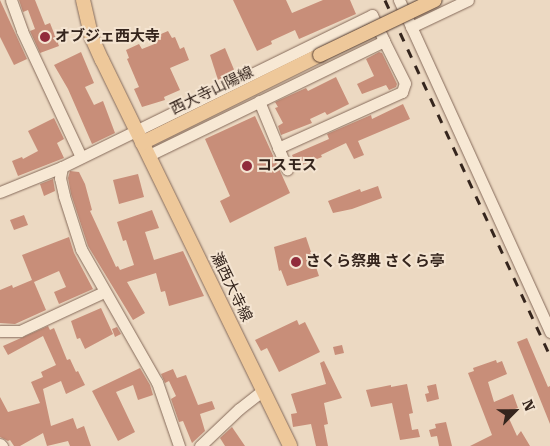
<!DOCTYPE html>
<html>
<head>
<meta charset="utf-8">
<style>
  body { margin:0 }
  #map { position:relative; width:550px; height:446px; overflow:hidden; background:#ecd9c2; font-family:"Roboto Serif","Noto Sans JP",serif }
  div>[style] { position:absolute }
  .building>* { inset:0; background:#c88e79 }
  .roads { filter:drop-shadow(0 0 1px #856a5a) drop-shadow(0 0 1px #856a5a) }
  .minor>* { height:11px; margin:-5.5px; padding:0 5.5px; transform-origin:5.5px; border-radius:5.5px; background:#f7e8d4 }
  .major>* { height:14px; margin:-7px; padding:0 7px; transform-origin:7px; border-radius:7px; background:#eec89a }
  .rail>* { height:3px; margin-top:-1.5px; transform-origin:0; background:repeating-linear-gradient(90deg,#35251d 0 9px,transparent 0 18px) }
  .bridges { filter:drop-shadow(0 0 1px #523a2e) drop-shadow(0 0 1px #523a2e) }
  .major-bridge>* { height:14px; margin:-7px; padding:0 7px; transform-origin:7px; border-radius:7px; background:#eec89a }
  .dots>* { width:14px; height:14px; translate:-50% -50%; box-sizing:border-box; border:2px solid #f4e4d1; border-radius:50% }
  span { translate:-50% -50%; white-space:nowrap; text-align:center; line-height:1.15; -webkit-text-stroke:4px #f4e4d1; paint-order:stroke }
  .poi-label { font-size:15px; color:#35251d; font-weight:700 }
  .left { translate:0 -50%; text-align:left }
  .street-label { font-size:15px; color:#35251d }
  .north { position:absolute; left:490px; top:386px; width:50px; height:50px; -webkit-text-stroke:4px #f4e4d1; paint-order:stroke; rotate:67deg; font-size:14px; font-weight:700; line-height:20px; text-align:center; color:#35251d }
  .north::after { content:''; display:block; margin:auto; width:18px; height:22px; background:#35251d; clip-path:polygon(50% 0,100% 100%,50% 72%,0 100%) }
</style>
</head>
<body>
<div id="map">
  <div class="building">
    <div style="clip-path:polygon(0 0,27px 59px,14px 65px,0 37px)"></div>
    <div style="clip-path:polygon(19px 0,35px 0,45px 25px,50px 23px,59px 46px,40px 53px,30px 31px,35px 29px,28px 10px,23px 12px)"></div>
    <div style="clip-path:polygon(233px 0,286px 0,292px 13px,323px 0,350px 0,356px 14px,299px 39px,295px 30px,271px 41px,272px 44px,257px 51px)"></div>
    <div style="clip-path:polygon(168px 31px,172px 38px,175px 37px,180px 49px,184px 47px,189px 60px,170px 68px,180px 90px,164px 97px,165px 100px,142px 107px,134px 89px,139px 87px,127px 59px,129px 58px,126px 50px,139px 44px,142px 49px,157px 43px,154px 37px)"></div>
    <div style="clip-path:polygon(225px 48px,235px 72px,218px 80px,210px 55px)"></div>
    <div style="clip-path:polygon(81px 52px,94px 83px,85px 87px,94px 105px,103px 101px,115px 133px,92px 144px,68px 89px,54px 65px)"></div>
    <div style="clip-path:polygon(379px 52px,382px 53px,397px 84px,396px 87px,389px 90px,386px 85px,362px 94px,357px 84px,374px 76px,366px 59px)"></div>
    <div style="clip-path:polygon(336px 77px,349px 104px,327px 115px,325px 112px,310px 119px,312px 123px,281px 135px,278px 126px,283px 123px,275px 108px,278px 107px,275px 102px,306px 88px,308px 91px)"></div>
    <div style="clip-path:polygon(403px 104px,410px 119px,358px 141px,364px 155px,354px 159px,346px 143px,321px 155px,322px 157px,297px 167px,292px 155px,329px 139px,327px 134px,371px 115px,372px 119px)"></div>
    <div style="clip-path:polygon(255px 116px,290px 193px,230px 223px,220px 201px,230px 196px,205px 139px)"></div>
    <div style="clip-path:polygon(54px 118px,64px 139px,57px 143px,64px 158px,18px 176px,12px 161px,22px 157px,23px 159px,38px 151px,28px 131px)"></div>
    <div style="clip-path:polygon(70px 171px,79px 172px,85px 184px,92px 210px,90px 211px,116px 267px,118px 266px,120px 270px,134px 265px,126px 240px,123px 241px,117px 222px,152px 210px,159px 228px,145px 232px,154px 260px,183px 251px,204px 296px,169px 306px,165px 291px,161px 292px,156px 273px,127px 282px,145px 313px,133px 320px,88px 246px,71px 194px,68px 178px)"></div>
    <div style="clip-path:polygon(138px 174px,144px 197px,119px 204px,113px 180px)"></div>
    <div style="clip-path:polygon(53px 179px,55px 191px,44px 196px,40px 184px)"></div>
    <div style="clip-path:polygon(378px 186px,382px 198px,352px 209px,333px 213px,328px 201px,360px 189px,361px 192px)"></div>
    <div style="clip-path:polygon(24px 215px,28px 225px,14px 230px,10px 220px)"></div>
    <div style="clip-path:polygon(69px 237px,74px 253px,93px 289px,59px 304px,54px 292px,66px 287px,59px 271px,34px 282px,46px 310px,15px 324px,0 323px,0 290px,12px 285px,13px 288px,32px 280px,22px 255px)"></div>
    <div style="clip-path:polygon(306px 237px,319px 276px,287px 286px,281px 270px,279px 271px,274px 247px)"></div>
    <div style="clip-path:polygon(101px 308px,113px 334px,85px 349px,80px 338px,77px 339px,71px 321px)"></div>
    <div style="clip-path:polygon(297px 320px,299px 325px,305px 322px,320px 352px,279px 372px,267px 348px,261px 351px,255px 340px)"></div>
    <div style="clip-path:polygon(48px 326px,50px 330px,54px 328px,67px 360px,70px 359px,76px 372px,78px 371px,85px 385px,66px 394px,61px 381px,43px 389px,51px 426px,73px 418px,77px 429px,84px 426px,91px 446px,70px 446px,68px 441px,47px 446px,43px 433px,20px 446px,14px 446px,10px 440px,8px 441px,0 437px,0 397px,8px 412px,40px 403px,31px 382px,43px 377px,41px 372px,56px 365px,43px 336px,8px 355px,3px 346px)"></div>
    <div style="clip-path:polygon(117px 327px,121px 334px,115px 337px,112px 329px)"></div>
    <div style="clip-path:polygon(527px 338px,548px 387px,550px 386px,550px 424px,517px 342px)"></div>
    <div style="clip-path:polygon(342px 345px,344px 353px,335px 355px,333px 347px)"></div>
    <div style="clip-path:polygon(496px 360px,497px 363px,502px 361px,507px 374px,488px 382px,494px 402px,513px 394px,518px 408px,506px 412px,517px 436px,521px 431px,530px 446px,470px 446px,492px 435px,468px 373px,474px 371px,473px 368px)"></div>
    <div style="clip-path:polygon(324px 361px,342px 398px,324px 403px,328px 424px,324px 425px,328px 446px,316px 446px,311px 424px,293px 427px,291px 414px,297px 413px,291px 394px,326px 384px,320px 363px)"></div>
    <div style="clip-path:polygon(140px 368px,150px 385px,153px 395px,138px 400px,133px 385px,116px 392px,135px 432px,118px 441px,92px 391px)"></div>
    <div style="clip-path:polygon(173px 369px,177px 378px,186px 375px,198px 405px,212px 401px,215px 409px,200px 414px,205px 431px,192px 443px,183px 421px,179px 422px,171px 399px,176px 396px,169px 381px,165px 383px,161px 374px)"></div>
    <div style="clip-path:polygon(407px 384px,413px 413px,409px 414px,412px 430px,418px 429px,420px 437px,400px 440px,392px 403px,371px 407px,366px 390px,391px 385px,391px 387px)"></div>
    <div style="clip-path:polygon(436px 384px,439px 399px,427px 402px,425px 394px,429px 393px,427px 386px)"></div>
    <div style="clip-path:polygon(446px 422px,452px 446px,439px 446px,437px 436px,431px 437px,429px 430px,436px 428px,435px 424px)"></div>
    <div style="clip-path:polygon(232px 427px,245px 446px,225px 446px,220px 438px)"></div>
  </div>
  <div class="roads">
    <div class="minor">
      <div style="left:11px;top:0;width:33px;rotate:70deg"></div>
      <div style="left:22px;top:31px;width:139px;rotate:64.9deg"></div>
      <div style="left:399px;top:0;width:365px;rotate:65.5deg"></div>
      <div style="left:411px;top:27px;width:63px;rotate:-25.3deg"></div>
      <div style="left:259px;top:101px;width:74px;rotate:67.6deg"></div>
      <div style="left:278px;top:148px;width:136px;rotate:-24.3deg"></div>
      <div style="left:402px;top:92px;width:9px;rotate:-72deg"></div>
      <div style="left:405px;top:83px;width:47px;rotate:-116.6deg"></div>
      <div style="left:62px;top:167px;width:11px;rotate:100deg"></div>
      <div style="left:60px;top:178px;width:18px;rotate:77deg"></div>
      <div style="left:64px;top:196px;width:56px;rotate:72.2deg"></div>
      <div style="left:81px;top:249px;width:153px;rotate:60.3deg"></div>
      <div style="left:157px;top:382px;width:68px;rotate:71deg"></div>
      <div style="left:0;top:192px;width:67px;rotate:-22deg"></div>
      <div style="left:62px;top:167px;width:345px;rotate:-26.1deg"></div>
      <div style="left:372px;top:15px;width:29px;rotate:65deg"></div>
      <div style="left:384px;top:41px;width:261px;rotate:154.1deg"></div>
      <div style="left:0;top:331px;width:20px"></div>
      <div style="left:20px;top:331px;width:93px;rotate:-24.9deg"></div>
      <div style="left:0;top:444px;width:3px;rotate:45deg"></div>
      <div style="left:200px;top:446px;width:54px;rotate:-43.5deg"></div>
      <div style="left:239px;top:409px;width:31px;rotate:-38deg"></div>
    </div>
    <div class="major">
      <div style="left:83px;top:0;width:39px;rotate:77deg"></div>
      <div style="left:92px;top:38px;width:24px;rotate:66deg"></div>
      <div style="left:102px;top:60px;width:429px;rotate:64deg"></div>
      <div style="left:142px;top:143px;width:199px;rotate:-26.3deg"></div>
    </div>
  </div>
  <div class="rail">
    <div style="left:385px;top:0;width:391px;rotate:65.1deg"></div>
  </div>
  <div class="bridges">
    <div class="major-bridge">
      <div style="left:320px;top:55px;width:127px;rotate:-25.6deg"></div>
    </div>
  </div>
  <div class="dots">
    <div style="left:45px;top:37px;background:#912c3c"></div>
    <div style="left:247px;top:166px;background:#912c3c"></div>
    <div style="left:296px;top:262px;background:#912c3c"></div>
  </div>
  <div class="poi-label">
    <span class="left" style="left:55px;top:37px">オブジェ西大寺</span>
    <span class="left" style="left:257px;top:166px">コスモス</span>
    <span class="left" style="left:306px;top:262px">さくら祭典 さくら亭</span>
  </div>
  <div class="street-label">
    <span style="left:212px;top:91px;rotate:-26deg">西大寺山陽線</span>
    <span style="left:231px;top:287px;rotate:64deg">瀬西大寺線</span>
  </div>
  <div class="north">N</div>
</div>
</body>
</html>
